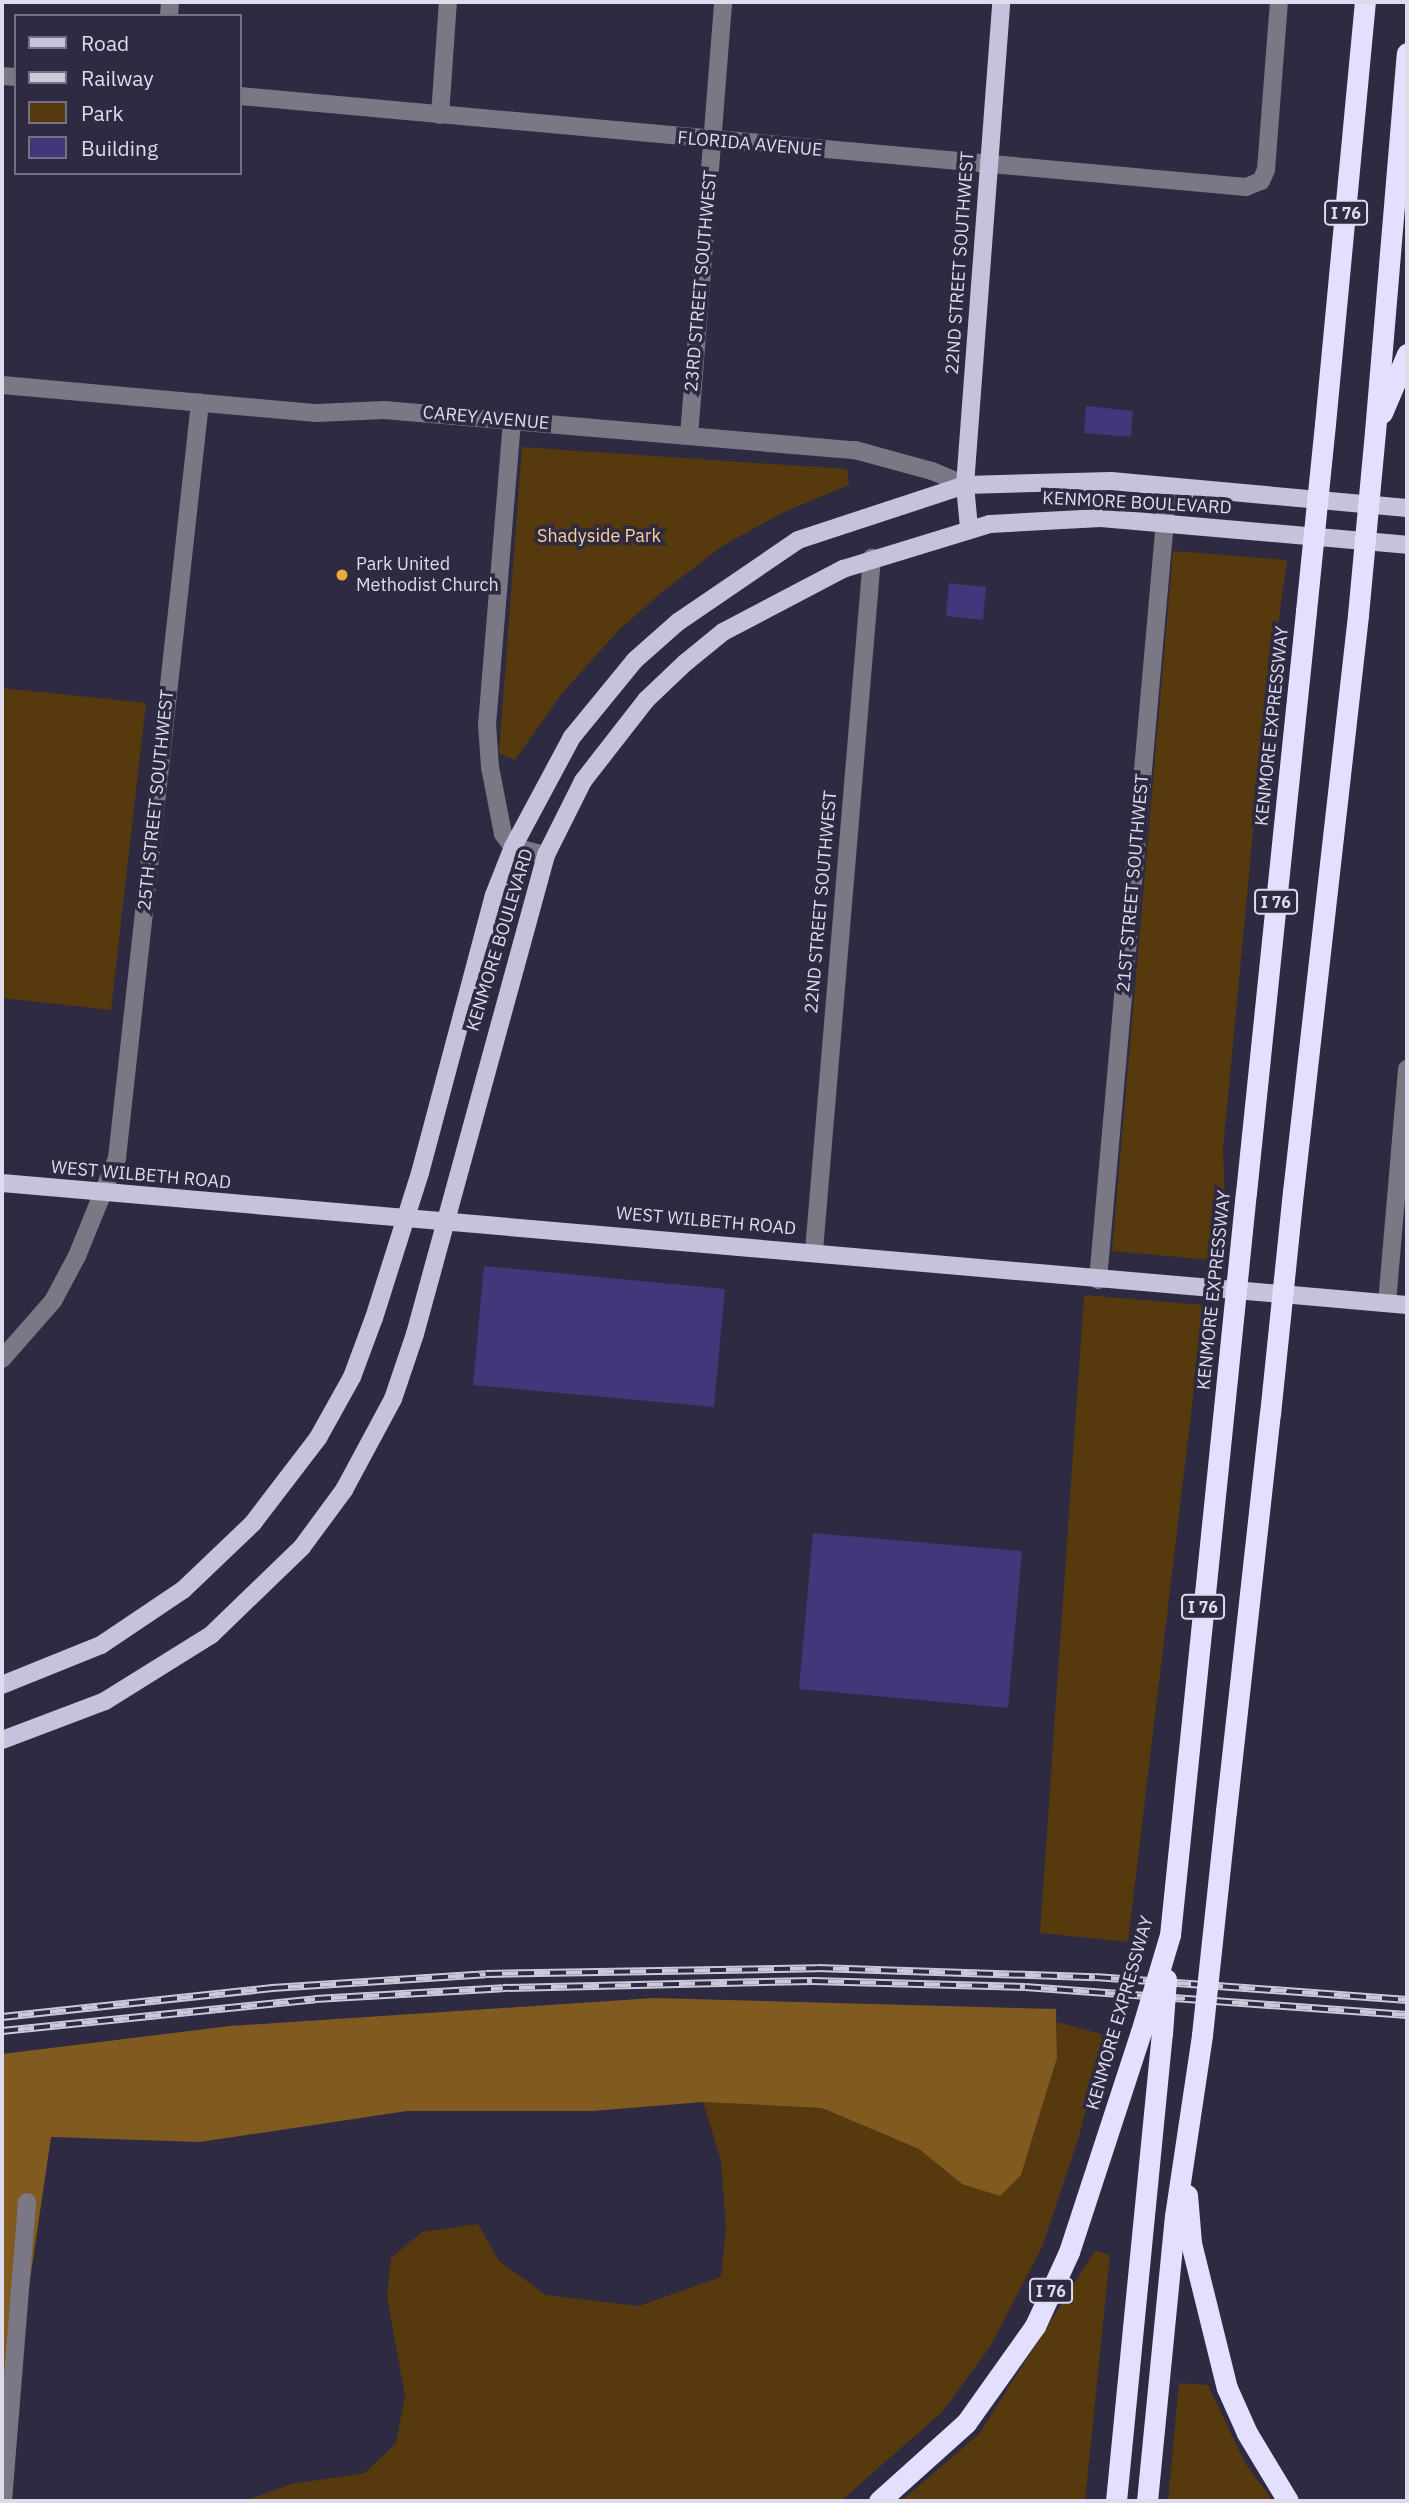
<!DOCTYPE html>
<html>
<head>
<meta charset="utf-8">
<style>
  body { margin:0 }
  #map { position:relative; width:1409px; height:2503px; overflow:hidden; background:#2d2a41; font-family:"IBM Plex Sans",sans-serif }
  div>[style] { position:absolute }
  .green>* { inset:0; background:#563a0e }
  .forest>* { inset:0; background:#815a1f }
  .building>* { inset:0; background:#44367b }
  .minor>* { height:18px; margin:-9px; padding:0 9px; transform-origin:9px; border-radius:9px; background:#797884 }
  .major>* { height:18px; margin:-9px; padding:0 9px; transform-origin:9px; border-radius:9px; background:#c5c2dc }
  .highway>* { height:21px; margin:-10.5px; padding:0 10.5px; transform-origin:10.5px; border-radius:10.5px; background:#e3e0ff }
  .rail>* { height:8px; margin-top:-4px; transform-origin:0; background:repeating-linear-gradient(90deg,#2d2a41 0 16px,#cac8d9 0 32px); box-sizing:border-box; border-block:2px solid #cac8d9 }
  .highway-bridge>* { height:21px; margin:-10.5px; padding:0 10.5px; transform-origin:10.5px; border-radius:10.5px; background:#e3e0ff }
  .dots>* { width:19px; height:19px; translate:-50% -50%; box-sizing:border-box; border:4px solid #2d2a41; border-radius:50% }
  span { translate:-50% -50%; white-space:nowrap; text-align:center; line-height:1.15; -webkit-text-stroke:7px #2d2a41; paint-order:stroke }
  .shield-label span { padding:2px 5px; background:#2d2a41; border:2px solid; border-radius:5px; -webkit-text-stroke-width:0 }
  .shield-label { font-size:16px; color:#dedcec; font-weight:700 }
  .street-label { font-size:18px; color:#dedcec }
  .park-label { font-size:18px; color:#fbd19a }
  .poi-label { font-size:18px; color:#dedcec }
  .left { translate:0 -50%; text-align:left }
  .frame { position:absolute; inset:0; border:4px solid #dedcec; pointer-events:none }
  .legend { position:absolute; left:14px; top:14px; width:228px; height:161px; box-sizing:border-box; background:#2d2a41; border:2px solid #747185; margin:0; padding:9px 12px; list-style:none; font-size:21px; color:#dedcec }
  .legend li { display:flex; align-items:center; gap:14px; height:35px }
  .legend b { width:35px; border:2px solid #747185 }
</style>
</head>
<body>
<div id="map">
  <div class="green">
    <div style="clip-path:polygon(522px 447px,847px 469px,849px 485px,784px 512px,724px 545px,662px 592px,620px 629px,563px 692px,515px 760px,499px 753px)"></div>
    <div style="clip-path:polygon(1173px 551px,1287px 560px,1261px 747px,1223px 1149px,1226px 1237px,1222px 1261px,1112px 1251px)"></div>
    <div style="clip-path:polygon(2px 688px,146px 703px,111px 1010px,2px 998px)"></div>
    <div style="clip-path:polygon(1084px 1295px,1204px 1305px,1128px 1942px,1040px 1933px)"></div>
    <div style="clip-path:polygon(1057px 2022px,1105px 2035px,1079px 2136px,1042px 2247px,990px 2347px,942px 2412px,843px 2499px,244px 2501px,292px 2484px,365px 2473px,396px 2443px,405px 2396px,387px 2296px,391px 2258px,422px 2232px,478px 2224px,499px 2261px,546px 2295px,639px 2306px,721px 2277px,726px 2229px,721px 2161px,703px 2102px,822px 2108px,919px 2149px,962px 2184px,1021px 2175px,1057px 2058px)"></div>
    <div style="clip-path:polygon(1095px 2251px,1110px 2255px,1085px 2501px,901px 2501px,979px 2434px)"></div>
    <div style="clip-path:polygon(1179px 2383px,1208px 2385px,1245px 2463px,1273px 2501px,1168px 2501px)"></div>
  </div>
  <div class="forest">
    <div style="clip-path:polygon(654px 1998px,1056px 2009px,1057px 2058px,1021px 2175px,1000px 2196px,962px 2184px,919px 2149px,822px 2108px,703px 2102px,592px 2111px,407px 2111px,200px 2142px,51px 2137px,12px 2402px,2px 2409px,2px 2054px,230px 2026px)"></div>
  </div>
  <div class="building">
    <div style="clip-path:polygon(1086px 406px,1133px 411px,1131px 437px,1084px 433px)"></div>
    <div style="clip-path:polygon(949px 583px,986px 587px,983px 620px,946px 616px)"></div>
    <div style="clip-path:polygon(484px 1266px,725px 1289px,714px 1407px,473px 1385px)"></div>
    <div style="clip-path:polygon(813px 1533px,1022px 1551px,1008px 1708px,799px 1689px)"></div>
  </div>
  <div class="minor">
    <div style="left:169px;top:16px;width:14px;rotate:-86deg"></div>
    <div style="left:2px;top:76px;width:14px;rotate:4deg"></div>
    <div style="left:240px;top:96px;width:1010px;rotate:5.17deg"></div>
    <div style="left:1246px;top:187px;width:16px;rotate:-22deg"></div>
    <div style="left:1261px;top:181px;width:12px;rotate:-66deg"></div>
    <div style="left:1266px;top:170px;width:169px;rotate:-85.6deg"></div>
    <div style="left:440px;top:115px;width:113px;rotate:-86deg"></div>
    <div style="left:2px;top:385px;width:316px;rotate:5.1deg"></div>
    <div style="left:317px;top:413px;width:67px;rotate:-2.6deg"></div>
    <div style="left:384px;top:410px;width:473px;rotate:4.9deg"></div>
    <div style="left:855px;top:450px;width:80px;rotate:15.3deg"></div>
    <div style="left:932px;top:471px;width:36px;rotate:23deg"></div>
    <div style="left:512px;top:421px;width:304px;rotate:94.7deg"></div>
    <div style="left:487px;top:724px;width:43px;rotate:86deg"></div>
    <div style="left:490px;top:767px;width:68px;rotate:79deg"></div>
    <div style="left:503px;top:834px;width:16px;rotate:52deg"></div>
    <div style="left:513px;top:847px;width:34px;rotate:14deg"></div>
    <div style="left:689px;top:436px;width:435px;rotate:-85.5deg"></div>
    <div style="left:814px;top:1251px;width:696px;rotate:-85.22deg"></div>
    <div style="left:1098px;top:1280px;width:796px;rotate:-84.96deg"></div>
    <div style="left:1387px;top:1303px;width:235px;rotate:-85.1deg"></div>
    <div style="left:2px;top:1359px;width:77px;rotate:-48.7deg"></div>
    <div style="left:53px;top:1301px;width:51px;rotate:-61.9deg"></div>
    <div style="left:77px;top:1256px;width:106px;rotate:-67.8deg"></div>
    <div style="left:117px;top:1158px;width:760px;rotate:-83.73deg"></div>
    <div style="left:3px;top:2501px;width:300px;rotate:-85.4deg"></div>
  </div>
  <div class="major">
    <div style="left:969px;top:528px;width:43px;rotate:-95.3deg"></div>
    <div style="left:965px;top:485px;width:484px;rotate:-85.7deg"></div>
    <div style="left:2px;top:1183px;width:1410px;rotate:4.96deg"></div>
    <div style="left:2px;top:1685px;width:107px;rotate:-22deg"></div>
    <div style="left:101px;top:1645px;width:99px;rotate:-33.9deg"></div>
    <div style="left:183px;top:1590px;width:97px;rotate:-43.7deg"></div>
    <div style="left:253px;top:1523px;width:107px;rotate:-52.6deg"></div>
    <div style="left:318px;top:1438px;width:70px;rotate:-60.9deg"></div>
    <div style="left:352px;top:1377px;width:63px;rotate:-69.6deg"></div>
    <div style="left:374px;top:1318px;width:152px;rotate:-72.4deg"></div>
    <div style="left:420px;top:1173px;width:288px;rotate:-75.1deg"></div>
    <div style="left:494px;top:895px;width:52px;rotate:-68.4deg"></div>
    <div style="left:513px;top:847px;width:125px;rotate:-61.8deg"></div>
    <div style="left:572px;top:737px;width:99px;rotate:-50.7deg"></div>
    <div style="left:635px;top:660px;width:57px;rotate:-41.5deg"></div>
    <div style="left:678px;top:622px;width:145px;rotate:-34.3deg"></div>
    <div style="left:798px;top:540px;width:176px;rotate:-18.2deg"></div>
    <div style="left:965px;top:485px;width:146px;rotate:-1.6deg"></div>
    <div style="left:1111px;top:481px;width:297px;rotate:5.2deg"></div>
    <div style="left:2px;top:1740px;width:110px;rotate:-20.7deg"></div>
    <div style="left:105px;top:1701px;width:125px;rotate:-31.9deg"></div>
    <div style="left:211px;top:1635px;width:127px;rotate:-44deg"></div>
    <div style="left:302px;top:1547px;width:71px;rotate:-53.6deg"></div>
    <div style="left:344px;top:1490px;width:103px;rotate:-61.7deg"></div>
    <div style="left:393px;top:1399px;width:69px;rotate:-71.3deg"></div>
    <div style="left:415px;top:1334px;width:497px;rotate:-74.7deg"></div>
    <div style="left:546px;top:855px;width:83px;rotate:-63.4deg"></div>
    <div style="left:583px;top:781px;width:103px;rotate:-52.1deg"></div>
    <div style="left:646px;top:700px;width:54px;rotate:-43.5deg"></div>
    <div style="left:685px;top:663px;width:49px;rotate:-39.2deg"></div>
    <div style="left:723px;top:632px;width:136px;rotate:-27.7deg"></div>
    <div style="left:843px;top:569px;width:154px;rotate:-17deg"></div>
    <div style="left:990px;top:524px;width:111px;rotate:-3.1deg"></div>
    <div style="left:1101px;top:518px;width:307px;rotate:5deg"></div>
  </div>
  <div class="highway">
    <div style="left:1382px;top:413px;width:64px;rotate:-67deg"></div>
    <div style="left:1325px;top:424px;width:424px;rotate:-84.6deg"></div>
    <div style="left:1375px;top:432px;width:380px;rotate:-85.2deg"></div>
    <div style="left:1293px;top:1192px;width:581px;rotate:-83.57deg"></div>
    <div style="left:1246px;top:1193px;width:585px;rotate:-84.11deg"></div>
    <div style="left:1226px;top:1811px;width:399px;rotate:-83.7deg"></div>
    <div style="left:1170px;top:1935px;width:530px;rotate:-84.15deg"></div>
    <div style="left:1187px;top:2195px;width:48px;rotate:85.2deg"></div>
    <div style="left:1191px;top:2243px;width:149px;rotate:76.1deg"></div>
    <div style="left:1227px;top:2388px;width:49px;rotate:66deg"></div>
    <div style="left:1247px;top:2433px;width:79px;rotate:58.9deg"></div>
    <div style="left:879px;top:2501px;width:117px;rotate:-41.9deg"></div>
    <div style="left:966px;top:2423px;width:119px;rotate:-54.6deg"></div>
    <div style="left:1035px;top:2326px;width:81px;rotate:-65.3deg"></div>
    <div style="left:1069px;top:2252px;width:231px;rotate:-71.9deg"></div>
    <div style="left:1116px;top:2501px;width:469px;rotate:-84.4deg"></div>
    <div style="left:1147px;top:2501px;width:286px;rotate:-84.4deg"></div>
    <div style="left:1175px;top:2216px;width:183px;rotate:-81.5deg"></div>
  </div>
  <div class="rail">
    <div style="left:2px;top:2017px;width:272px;rotate:-6.1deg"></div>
    <div style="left:272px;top:1988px;width:214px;rotate:-3.7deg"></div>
    <div style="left:486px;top:1974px;width:331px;rotate:-1deg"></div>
    <div style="left:817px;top:1968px;width:278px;rotate:1.9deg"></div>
    <div style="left:1095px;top:1977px;width:313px;rotate:4.2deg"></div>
    <div style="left:2px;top:2031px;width:315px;rotate:-5.8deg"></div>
    <div style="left:315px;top:1999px;width:188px;rotate:-3.3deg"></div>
    <div style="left:503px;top:1988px;width:309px;rotate:-1.3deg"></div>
    <div style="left:812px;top:1981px;width:213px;rotate:1.6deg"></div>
    <div style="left:1025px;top:1987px;width:383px;rotate:4.2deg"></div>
  </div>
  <div class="highway-bridge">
    <div style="left:1306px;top:611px;width:188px;rotate:-84.2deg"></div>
    <div style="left:1358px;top:615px;width:184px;rotate:-84.7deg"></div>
    <div style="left:1224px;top:1408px;width:216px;rotate:-84.2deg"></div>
    <div style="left:1270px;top:1414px;width:223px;rotate:-84.1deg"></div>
    <div style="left:1141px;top:2032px;width:101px;rotate:-73.4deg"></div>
    <div style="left:1162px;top:2034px;width:55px;rotate:-85.8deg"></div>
    <div style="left:1202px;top:2035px;width:225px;rotate:-83.9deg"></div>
  </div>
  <div class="dots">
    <div style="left:342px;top:575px;background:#eda83c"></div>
  </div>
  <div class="shield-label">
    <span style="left:1346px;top:213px">I 76</span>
    <span style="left:1276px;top:902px">I 76</span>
    <span style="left:1203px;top:1607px">I 76</span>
    <span style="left:1051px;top:2291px">I 76</span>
  </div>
  <div class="street-label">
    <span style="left:750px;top:144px;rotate:5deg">FLORIDA AVENUE</span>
    <span style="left:960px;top:263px;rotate:-86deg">22ND STREET SOUTHWEST</span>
    <span style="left:701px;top:281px;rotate:-85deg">23RD STREET SOUTHWEST</span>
    <span style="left:486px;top:418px;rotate:5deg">CAREY AVENUE</span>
    <span style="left:1137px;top:503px;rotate:3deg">KENMORE BOULEVARD</span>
    <span style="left:1272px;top:726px;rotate:-84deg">KENMORE EXPRESSWAY</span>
    <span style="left:156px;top:800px;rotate:-84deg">25TH STREET SOUTHWEST</span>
    <span style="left:1133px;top:883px;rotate:-85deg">21ST STREET SOUTHWEST</span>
    <span style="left:821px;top:902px;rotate:-85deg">22ND STREET SOUTHWEST</span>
    <span style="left:500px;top:940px;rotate:-73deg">KENMORE BOULEVARD</span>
    <span style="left:141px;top:1175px;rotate:5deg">WEST WILBETH ROAD</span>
    <span style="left:706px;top:1221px;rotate:5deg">WEST WILBETH ROAD</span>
    <span style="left:1214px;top:1290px;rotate:-84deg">KENMORE EXPRESSWAY</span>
    <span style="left:1120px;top:2013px;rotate:-74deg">KENMORE EXPRESSWAY</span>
  </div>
  <div class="park-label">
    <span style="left:599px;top:536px">Shadyside Park</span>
  </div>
  <div class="poi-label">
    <span class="left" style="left:356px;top:575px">Park United<br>Methodist Church</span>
  </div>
  <div class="frame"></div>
  <ul class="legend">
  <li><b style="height:9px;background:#c5c2dc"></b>Road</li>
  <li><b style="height:9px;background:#cac8d9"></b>Railway</li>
  <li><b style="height:19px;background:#563a0e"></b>Park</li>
  <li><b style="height:19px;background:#44367b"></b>Building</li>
  </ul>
</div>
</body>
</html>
